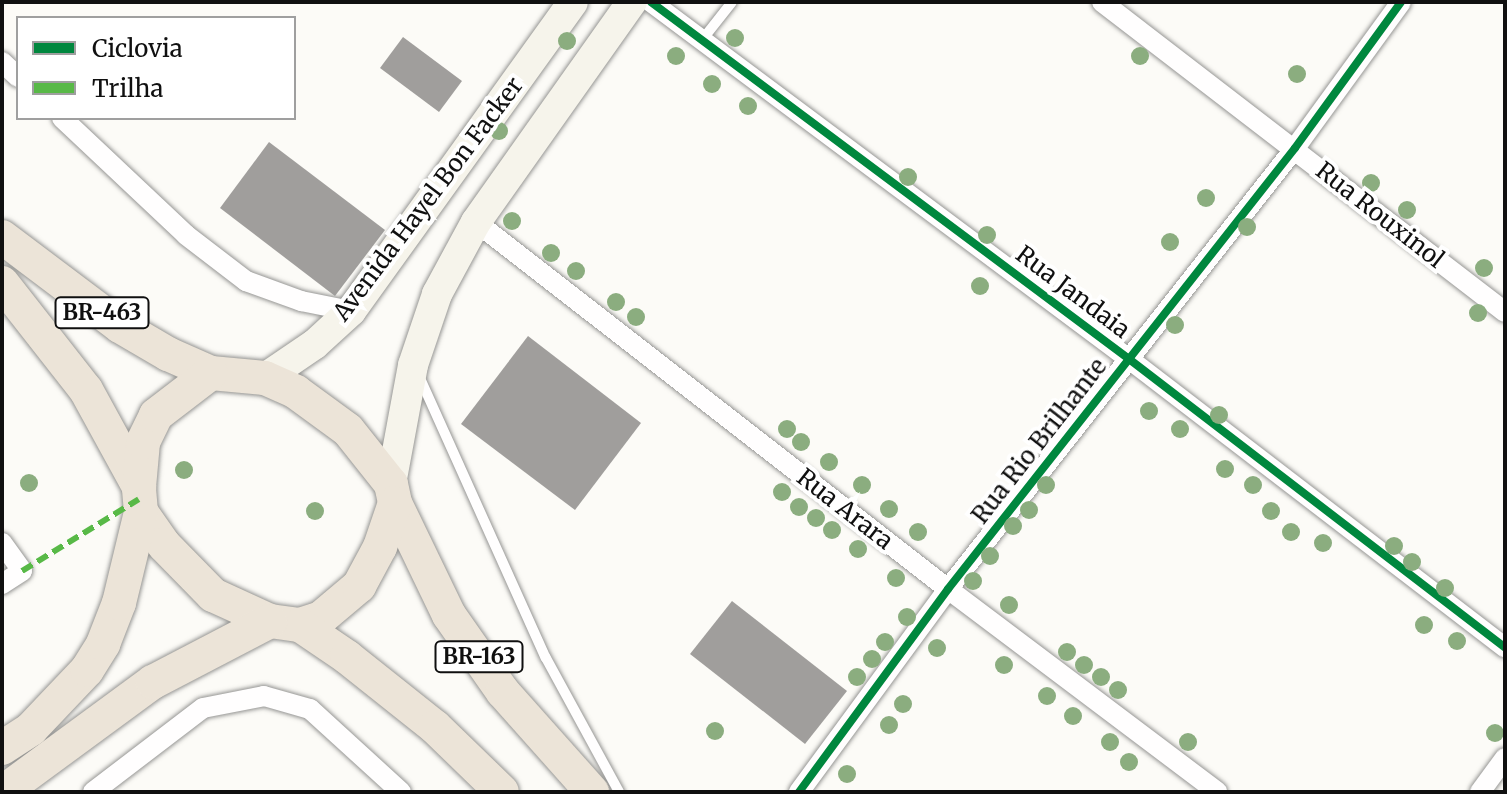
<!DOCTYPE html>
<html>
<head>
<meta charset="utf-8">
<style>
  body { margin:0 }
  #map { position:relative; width:1507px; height:794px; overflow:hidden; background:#fcfbf7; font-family:Merriweather,serif }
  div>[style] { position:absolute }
  .building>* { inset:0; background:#a09e9c }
  .roads { filter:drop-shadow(0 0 2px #969694) drop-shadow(0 0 2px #969694) }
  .service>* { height:10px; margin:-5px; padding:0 5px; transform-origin:5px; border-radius:5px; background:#fffefe }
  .minor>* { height:20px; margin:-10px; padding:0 10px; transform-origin:10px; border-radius:10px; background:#fffefe }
  .secondary>* { height:30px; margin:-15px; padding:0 15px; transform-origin:15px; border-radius:15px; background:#f6f4eb }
  .trunk>* { height:34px; margin:-17px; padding:0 17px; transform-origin:17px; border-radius:17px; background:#ece4d8 }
  .quiet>* { height:6px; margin-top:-3px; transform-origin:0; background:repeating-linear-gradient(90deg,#58b947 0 12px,transparent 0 18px) }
  .cycleway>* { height:8px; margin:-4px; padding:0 4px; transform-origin:4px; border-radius:4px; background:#00873e }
  .trees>* { width:18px; height:18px; margin:-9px; border-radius:50%; background:#8bad7f }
  span { translate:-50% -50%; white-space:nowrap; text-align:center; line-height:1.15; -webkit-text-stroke:8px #fff; paint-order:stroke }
  .shield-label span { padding:2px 6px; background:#fff; border:2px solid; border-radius:6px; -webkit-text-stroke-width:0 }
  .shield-label { font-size:22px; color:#101010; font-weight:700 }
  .street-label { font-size:24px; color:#101010 }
  .frame { position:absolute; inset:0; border:4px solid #101010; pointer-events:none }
  .legend { position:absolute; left:16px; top:16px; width:280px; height:104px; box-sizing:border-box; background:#fff; border:2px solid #9f9f9f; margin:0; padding:10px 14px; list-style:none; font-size:24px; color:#101010 }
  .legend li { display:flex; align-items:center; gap:16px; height:40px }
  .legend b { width:40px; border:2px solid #9f9f9f }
</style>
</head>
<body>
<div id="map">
  <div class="building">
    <div style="clip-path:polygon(403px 37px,462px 81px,439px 112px,380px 68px)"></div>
    <div style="clip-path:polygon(269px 142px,385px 230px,335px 296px,220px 208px)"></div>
    <div style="clip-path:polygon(528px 336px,641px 423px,575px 510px,461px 424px)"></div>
    <div style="clip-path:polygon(732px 601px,847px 691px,805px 744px,690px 654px)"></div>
  </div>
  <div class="roads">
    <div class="service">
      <div style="left:702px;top:40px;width:48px;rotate:-51.7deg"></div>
      <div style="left:419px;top:376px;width:309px;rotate:65.8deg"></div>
      <div style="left:546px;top:658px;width:153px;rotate:61.4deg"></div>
    </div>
    <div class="minor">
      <div style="left:651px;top:2px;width:597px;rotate:36.75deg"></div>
      <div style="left:1129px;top:359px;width:474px;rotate:37.5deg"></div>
      <div style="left:1102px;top:2px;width:508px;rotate:37.57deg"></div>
      <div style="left:2px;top:62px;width:22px;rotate:43deg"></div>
      <div style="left:62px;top:118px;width:170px;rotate:43.3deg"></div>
      <div style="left:186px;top:235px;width:76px;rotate:37.5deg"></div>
      <div style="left:246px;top:281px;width:59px;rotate:20deg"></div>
      <div style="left:301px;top:301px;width:51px;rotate:11.3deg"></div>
      <div style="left:476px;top:222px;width:598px;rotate:37.87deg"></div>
      <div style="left:948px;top:589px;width:337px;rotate:37deg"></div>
      <div style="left:2px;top:543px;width:34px;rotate:54deg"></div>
      <div style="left:22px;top:571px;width:24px;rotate:147deg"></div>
      <div style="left:93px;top:792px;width:138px;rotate:-37.4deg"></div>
      <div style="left:203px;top:708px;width:62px;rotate:-11.1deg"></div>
      <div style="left:264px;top:696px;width:48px;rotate:15.8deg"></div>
      <div style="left:310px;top:709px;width:123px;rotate:42.4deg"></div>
      <div style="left:799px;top:792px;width:252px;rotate:-53.7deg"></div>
      <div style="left:948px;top:589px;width:561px;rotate:-51.8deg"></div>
      <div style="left:1295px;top:148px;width:180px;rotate:-54deg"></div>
      <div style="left:1480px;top:792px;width:42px;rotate:-53.7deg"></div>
    </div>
    <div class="secondary">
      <div style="left:265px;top:378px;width:60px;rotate:-34.2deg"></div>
      <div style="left:315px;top:344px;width:49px;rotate:-42.5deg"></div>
      <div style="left:351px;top:311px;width:380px;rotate:-54.3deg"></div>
      <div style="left:391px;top:484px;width:121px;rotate:-79.5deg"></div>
      <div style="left:413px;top:365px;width:75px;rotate:-71.3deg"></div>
      <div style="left:437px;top:294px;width:82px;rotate:-61.6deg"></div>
      <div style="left:476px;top:222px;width:270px;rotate:-54.7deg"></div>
    </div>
    <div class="trunk">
      <div style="left:2px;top:237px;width:148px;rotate:37deg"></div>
      <div style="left:120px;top:326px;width:56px;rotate:30.3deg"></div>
      <div style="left:168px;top:354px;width:47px;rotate:23.8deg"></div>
      <div style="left:211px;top:373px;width:54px;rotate:5.3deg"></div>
      <div style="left:265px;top:378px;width:34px;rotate:24deg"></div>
      <div style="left:296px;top:392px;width:64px;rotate:36.2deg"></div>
      <div style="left:348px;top:430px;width:69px;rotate:51.5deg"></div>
      <div style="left:391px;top:484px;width:19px;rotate:78deg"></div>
      <div style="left:395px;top:503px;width:124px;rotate:64.3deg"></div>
      <div style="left:449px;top:615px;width:94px;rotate:55deg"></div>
      <div style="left:503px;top:692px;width:134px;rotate:48.3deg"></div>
      <div style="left:2px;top:283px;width:136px;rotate:51.9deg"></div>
      <div style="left:86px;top:390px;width:111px;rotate:61.3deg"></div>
      <div style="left:141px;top:512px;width:40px;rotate:55.1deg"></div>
      <div style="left:164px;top:545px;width:70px;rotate:45.6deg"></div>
      <div style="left:213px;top:595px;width:63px;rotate:24.5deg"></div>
      <div style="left:270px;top:621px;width:30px;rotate:8deg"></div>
      <div style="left:300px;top:625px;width:22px;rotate:-18deg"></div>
      <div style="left:321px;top:618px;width:50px;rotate:-40.1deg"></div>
      <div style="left:359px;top:586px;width:44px;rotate:-61.7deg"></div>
      <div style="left:380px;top:547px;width:46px;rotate:-71.2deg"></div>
      <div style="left:300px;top:625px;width:57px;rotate:34.2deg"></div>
      <div style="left:347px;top:657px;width:112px;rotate:38.5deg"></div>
      <div style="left:435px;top:727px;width:93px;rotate:44.1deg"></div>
      <div style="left:2px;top:748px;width:35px;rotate:-33deg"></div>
      <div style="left:31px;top:729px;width:81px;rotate:-46.5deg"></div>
      <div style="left:87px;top:670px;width:31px;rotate:-58deg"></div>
      <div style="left:103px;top:644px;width:44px;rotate:-68.7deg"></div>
      <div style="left:119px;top:603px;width:94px;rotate:-76.4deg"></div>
      <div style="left:141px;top:512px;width:25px;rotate:-95deg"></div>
      <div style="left:139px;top:487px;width:45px;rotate:-84.9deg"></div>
      <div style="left:143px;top:442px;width:30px;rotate:-64deg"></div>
      <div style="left:156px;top:415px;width:69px;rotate:-37.4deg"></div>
      <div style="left:3px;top:792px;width:186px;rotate:-36.3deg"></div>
      <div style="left:153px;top:682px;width:132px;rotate:-27.5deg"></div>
    </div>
  </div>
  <div class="quiet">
    <div style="left:22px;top:571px;width:137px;rotate:-31.6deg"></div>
  </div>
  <div class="cycleway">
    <div style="left:651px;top:2px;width:597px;rotate:36.75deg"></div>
    <div style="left:1129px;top:359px;width:474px;rotate:37.5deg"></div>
    <div style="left:799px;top:792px;width:252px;rotate:-53.7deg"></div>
    <div style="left:948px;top:589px;width:561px;rotate:-51.8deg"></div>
    <div style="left:1295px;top:148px;width:180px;rotate:-54deg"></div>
  </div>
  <div class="trees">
    <div style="left:735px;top:38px"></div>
    <div style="left:567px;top:41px"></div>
    <div style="left:676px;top:56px"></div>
    <div style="left:1140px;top:56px"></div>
    <div style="left:1297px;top:74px"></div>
    <div style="left:712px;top:84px"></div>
    <div style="left:748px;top:106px"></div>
    <div style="left:499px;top:131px"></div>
    <div style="left:908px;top:177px"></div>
    <div style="left:1371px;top:183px"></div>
    <div style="left:1206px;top:198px"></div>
    <div style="left:1407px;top:210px"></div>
    <div style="left:512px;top:221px"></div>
    <div style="left:1247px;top:227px"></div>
    <div style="left:987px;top:235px"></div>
    <div style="left:1170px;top:242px"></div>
    <div style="left:551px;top:253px"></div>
    <div style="left:1484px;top:268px"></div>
    <div style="left:576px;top:271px"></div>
    <div style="left:980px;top:286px"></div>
    <div style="left:616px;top:302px"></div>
    <div style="left:1478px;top:313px"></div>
    <div style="left:636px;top:317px"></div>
    <div style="left:1175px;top:325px"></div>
    <div style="left:1149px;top:411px"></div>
    <div style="left:1219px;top:415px"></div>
    <div style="left:787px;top:429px"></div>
    <div style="left:1180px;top:429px"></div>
    <div style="left:801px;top:442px"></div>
    <div style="left:829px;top:462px"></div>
    <div style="left:1225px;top:469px"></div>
    <div style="left:184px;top:470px"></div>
    <div style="left:29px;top:483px"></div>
    <div style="left:862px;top:485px"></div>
    <div style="left:1046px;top:485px"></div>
    <div style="left:1253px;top:485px"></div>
    <div style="left:782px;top:492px"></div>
    <div style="left:799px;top:507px"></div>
    <div style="left:889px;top:509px"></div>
    <div style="left:1029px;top:510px"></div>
    <div style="left:315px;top:511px"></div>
    <div style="left:1271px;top:511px"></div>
    <div style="left:816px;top:518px"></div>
    <div style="left:1013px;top:526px"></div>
    <div style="left:832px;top:530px"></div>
    <div style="left:918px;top:532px"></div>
    <div style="left:1291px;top:532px"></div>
    <div style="left:1323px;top:543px"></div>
    <div style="left:1394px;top:546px"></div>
    <div style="left:858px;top:549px"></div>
    <div style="left:990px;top:556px"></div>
    <div style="left:1412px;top:562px"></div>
    <div style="left:896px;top:578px"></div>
    <div style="left:973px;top:581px"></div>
    <div style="left:1445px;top:588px"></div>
    <div style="left:1009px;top:605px"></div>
    <div style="left:907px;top:617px"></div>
    <div style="left:1424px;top:625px"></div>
    <div style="left:1457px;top:641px"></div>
    <div style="left:885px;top:642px"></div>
    <div style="left:937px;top:648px"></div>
    <div style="left:1067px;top:652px"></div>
    <div style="left:872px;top:659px"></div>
    <div style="left:1004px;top:665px"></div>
    <div style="left:1084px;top:665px"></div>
    <div style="left:857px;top:677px"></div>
    <div style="left:1101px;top:677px"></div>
    <div style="left:1118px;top:690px"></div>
    <div style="left:1047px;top:696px"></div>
    <div style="left:903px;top:704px"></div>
    <div style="left:1073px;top:716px"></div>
    <div style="left:889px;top:725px"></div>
    <div style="left:715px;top:731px"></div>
    <div style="left:1495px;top:733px"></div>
    <div style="left:1110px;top:742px"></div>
    <div style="left:1188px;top:742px"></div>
    <div style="left:1129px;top:762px"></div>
    <div style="left:847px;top:774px"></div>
  </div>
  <div class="shield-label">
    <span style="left:102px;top:313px">BR-463</span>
    <span style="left:479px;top:657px">BR-163</span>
  </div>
  <div class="street-label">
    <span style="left:428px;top:199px;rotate:-53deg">Avenida Hayel Bon Facker</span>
    <span style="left:1380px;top:215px;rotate:38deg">Rua Rouxinol</span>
    <span style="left:1073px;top:292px;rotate:37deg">Rua Jandaia</span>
    <span style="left:1039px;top:441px;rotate:-52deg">Rua Rio Brilhante</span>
    <span style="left:845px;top:509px;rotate:38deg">Rua Arara</span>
  </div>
  <div class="frame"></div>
  <ul class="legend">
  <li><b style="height:10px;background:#00873e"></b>Ciclovia</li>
  <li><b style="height:10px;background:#58b947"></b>Trilha</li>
  </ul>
</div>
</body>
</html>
